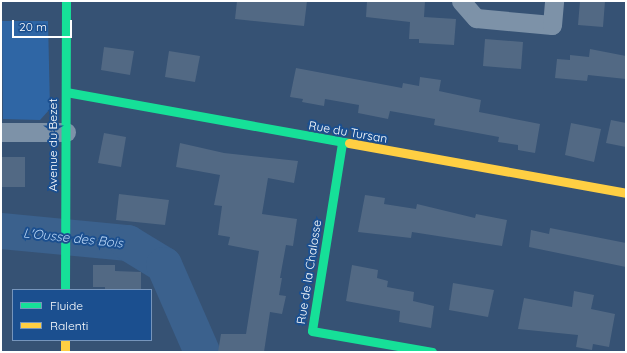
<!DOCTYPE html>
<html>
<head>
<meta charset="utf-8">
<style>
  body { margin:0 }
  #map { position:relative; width:627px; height:353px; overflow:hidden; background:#365274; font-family:Quicksand,sans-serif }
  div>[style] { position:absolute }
  .green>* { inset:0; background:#2f66a5 }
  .river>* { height:36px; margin:-18px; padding:0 18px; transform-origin:18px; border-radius:18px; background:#3b618d }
  .building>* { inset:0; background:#526984 }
  .street>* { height:19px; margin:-9.5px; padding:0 9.5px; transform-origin:9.5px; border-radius:9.5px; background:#7d92a8 }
  .fast>* { height:9px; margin:-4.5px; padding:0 4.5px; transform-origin:4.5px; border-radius:4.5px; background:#16e098 }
  .slow>* { height:9px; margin:-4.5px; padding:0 4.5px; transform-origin:4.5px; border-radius:4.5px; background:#ffcf43 }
  span { translate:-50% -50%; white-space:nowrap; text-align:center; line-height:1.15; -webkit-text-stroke:4px #1b4f8f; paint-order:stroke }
  .street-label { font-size:12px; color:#fff }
  .water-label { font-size:13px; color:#b5d3f5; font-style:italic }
  .frame { position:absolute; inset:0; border:2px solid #fff; pointer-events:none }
  .legend { position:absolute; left:12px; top:289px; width:140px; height:52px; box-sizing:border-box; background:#1b4f8f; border:1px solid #7695bc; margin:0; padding:5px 7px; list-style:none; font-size:12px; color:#fff }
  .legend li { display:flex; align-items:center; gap:8px; height:20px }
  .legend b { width:20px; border:1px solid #7695bc }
  .scale { position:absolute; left:12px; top:20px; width:60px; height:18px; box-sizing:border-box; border:2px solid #fff; border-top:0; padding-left:5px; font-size:12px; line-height:14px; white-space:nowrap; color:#fff; -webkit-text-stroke:3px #1b4f8f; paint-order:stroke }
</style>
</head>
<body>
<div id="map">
  <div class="green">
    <div style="clip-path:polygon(2px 21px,48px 21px,50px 109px,40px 120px,3px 119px)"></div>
  </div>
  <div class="river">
    <div style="left:1px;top:231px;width:128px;rotate:5.4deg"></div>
    <div style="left:128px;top:243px;width:42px;rotate:31.4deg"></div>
    <div style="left:164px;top:265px;width:95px;rotate:66.4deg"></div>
  </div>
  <div class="building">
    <div style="clip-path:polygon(237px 1px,307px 1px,304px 26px,235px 19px)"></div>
    <div style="clip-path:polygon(367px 1px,425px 1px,424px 17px,456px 19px,454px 45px,419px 43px,419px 39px,409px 39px,410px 22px,366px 17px)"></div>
    <div style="clip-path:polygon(580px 1px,605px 1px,603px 27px,578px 25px)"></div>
    <div style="clip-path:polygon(485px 39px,523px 42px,521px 69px,483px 66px)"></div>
    <div style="clip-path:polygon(104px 47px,134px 51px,130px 75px,101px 70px)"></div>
    <div style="clip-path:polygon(590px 49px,626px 56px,626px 79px,588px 75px,587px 81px,555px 78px,557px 59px,570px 60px,570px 55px,589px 57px)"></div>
    <div style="clip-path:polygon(169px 51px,200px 56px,195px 82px,165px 77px)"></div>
    <div style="clip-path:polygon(296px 68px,402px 88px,403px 83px,419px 86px,420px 77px,441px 80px,439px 91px,481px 100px,479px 112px,540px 124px,535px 153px,518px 150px,518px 145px,498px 142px,499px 137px,434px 125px,435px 119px,390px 111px,388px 119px,358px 113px,359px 105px,325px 99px,324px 106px,302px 102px,303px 99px,290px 97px)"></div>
    <div style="clip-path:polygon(611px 120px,626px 123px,626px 147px,606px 143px)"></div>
    <div style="clip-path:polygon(571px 123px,601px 129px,594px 162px,565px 155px)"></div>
    <div style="clip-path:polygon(104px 133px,126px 137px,121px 167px,98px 163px)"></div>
    <div style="clip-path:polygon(180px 143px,224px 153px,298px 161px,294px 183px,268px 178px,262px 214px,297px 219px,293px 246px,286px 245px,280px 278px,282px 278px,279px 295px,286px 296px,282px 314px,270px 312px,264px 352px,218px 352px,221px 334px,246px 334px,259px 251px,228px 245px,230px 237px,218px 235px,222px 206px,214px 205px,220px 175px,176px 167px)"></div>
    <div style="clip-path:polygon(1px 157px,25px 157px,25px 187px,1px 187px)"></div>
    <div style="clip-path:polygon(119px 194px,169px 200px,165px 225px,116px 220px)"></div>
    <div style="clip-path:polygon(365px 195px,385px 198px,384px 204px,416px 209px,417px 204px,475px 218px,476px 214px,507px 220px,502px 246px,412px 232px,411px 238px,358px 232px)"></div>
    <div style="clip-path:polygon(550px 228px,626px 243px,626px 267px,529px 247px,531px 230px,549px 234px)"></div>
    <div style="clip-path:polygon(93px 265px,115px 265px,115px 271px,141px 272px,141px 290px,105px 290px,105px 287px,93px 287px)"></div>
    <div style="clip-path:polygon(352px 265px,378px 270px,377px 278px,388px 281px,387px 287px,414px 292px,413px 301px,434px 306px,431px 328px,399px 322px,400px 311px,346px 301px)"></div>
    <div style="clip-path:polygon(453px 283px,494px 290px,488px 317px,449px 310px)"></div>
    <div style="clip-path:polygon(574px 291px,594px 295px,591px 309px,615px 314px,609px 347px,593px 344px,592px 350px,576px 347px,578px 335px,518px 329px,524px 298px,572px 307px)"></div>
  </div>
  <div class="street">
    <div style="left:461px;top:1px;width:23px;rotate:49deg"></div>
    <div style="left:476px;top:18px;width:76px;rotate:5.3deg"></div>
    <div style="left:552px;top:25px;width:24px;rotate:-85deg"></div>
    <div style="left:1px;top:132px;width:65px"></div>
  </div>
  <div class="fast">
    <div style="left:66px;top:92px;width:288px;rotate:10.2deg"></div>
    <div style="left:342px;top:143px;width:190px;rotate:99.1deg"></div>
    <div style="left:312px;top:331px;width:122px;rotate:9.9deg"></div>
    <div style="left:65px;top:290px;width:289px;rotate:-89.8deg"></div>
  </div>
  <div class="slow">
    <div style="left:349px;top:143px;width:281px;rotate:10.2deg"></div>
    <div style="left:65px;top:340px;width:12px;rotate:90deg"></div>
  </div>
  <div class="street-label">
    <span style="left:348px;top:132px;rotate:10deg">Rue du Tursan</span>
    <span style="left:53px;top:145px;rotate:-90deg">Avenue du Bezet</span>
    <span style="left:309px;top:272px;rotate:-81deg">Rue de la Chalosse</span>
  </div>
  <div class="water-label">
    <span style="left:73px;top:238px;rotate:6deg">L'Ousse des Bois</span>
  </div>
  <div class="frame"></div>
  <ul class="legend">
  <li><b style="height:5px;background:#16e098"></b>Fluide</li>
  <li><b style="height:5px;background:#ffcf43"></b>Ralenti</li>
  </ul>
  <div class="scale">20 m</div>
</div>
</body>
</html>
